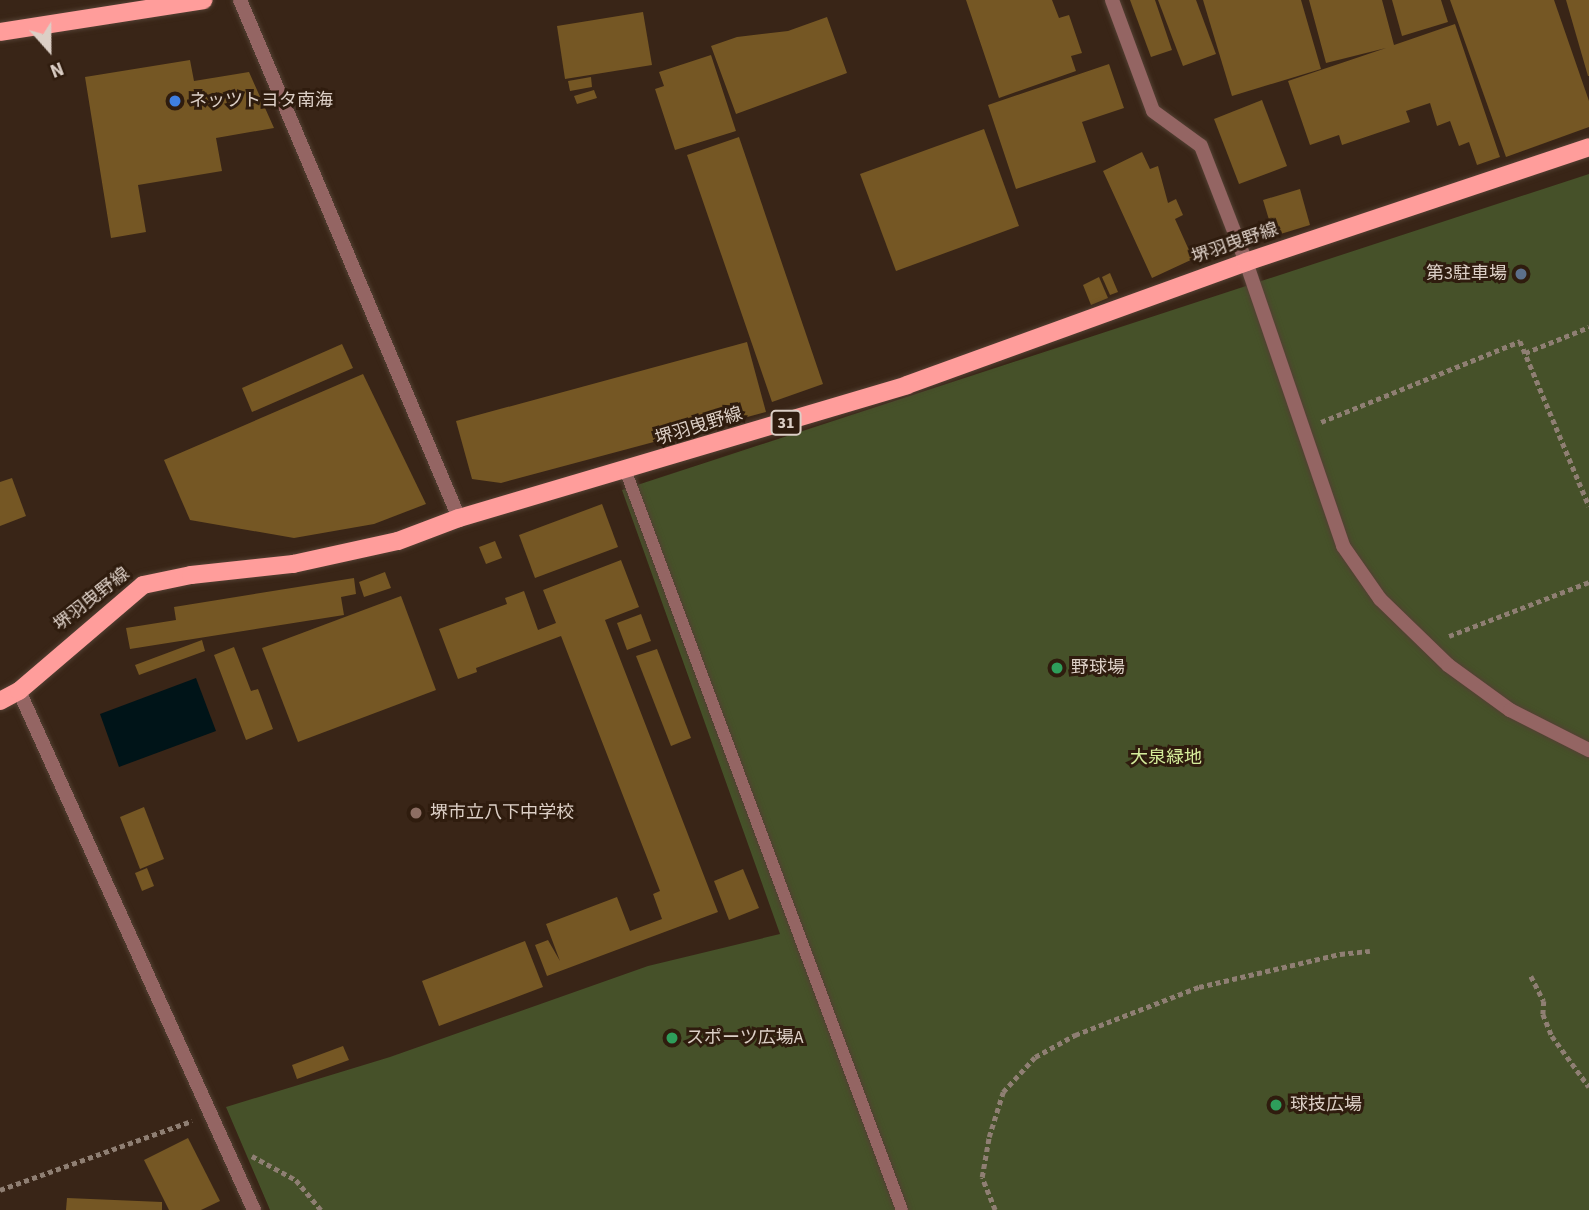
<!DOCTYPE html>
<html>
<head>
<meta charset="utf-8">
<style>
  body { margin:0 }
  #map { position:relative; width:1589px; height:1210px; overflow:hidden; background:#392517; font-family:"Source Sans 3","Noto Sans JP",sans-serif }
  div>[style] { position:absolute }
  .green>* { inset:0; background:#465129 }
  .water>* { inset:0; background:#001418 }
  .building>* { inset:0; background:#755724 }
  .path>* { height:4.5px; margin-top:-2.25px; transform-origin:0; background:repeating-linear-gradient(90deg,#8f7f73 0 5px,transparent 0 8.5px) }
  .roads { filter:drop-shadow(0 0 2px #534033) drop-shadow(0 0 2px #534033) }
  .lane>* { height:12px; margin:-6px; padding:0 6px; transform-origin:6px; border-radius:6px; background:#946563 }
  .street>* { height:14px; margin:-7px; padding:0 7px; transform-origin:7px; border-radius:7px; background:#946563 }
  .primary>* { height:18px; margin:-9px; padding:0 9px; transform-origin:9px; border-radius:9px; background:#ff9d9b }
  .dots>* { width:19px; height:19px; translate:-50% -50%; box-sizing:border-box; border:4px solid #2f1c0e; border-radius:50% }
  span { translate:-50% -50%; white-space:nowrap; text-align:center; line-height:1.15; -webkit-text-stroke:6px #2f1c0e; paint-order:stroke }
  .shield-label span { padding:2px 5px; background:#2f1c0e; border:2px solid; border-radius:5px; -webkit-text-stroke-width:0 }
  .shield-label { font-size:16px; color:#dccfc6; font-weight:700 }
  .poi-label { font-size:18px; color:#dccfc6 }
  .left { translate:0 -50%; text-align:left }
  .right { translate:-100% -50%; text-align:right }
  .street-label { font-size:18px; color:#dccfc6 }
  .park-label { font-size:18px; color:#d5ed9b }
  .north { position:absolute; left:14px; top:14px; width:70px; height:70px; -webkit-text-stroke:5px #2f1c0e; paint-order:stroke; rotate:159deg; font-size:19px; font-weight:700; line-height:28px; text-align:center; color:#dccfc6 }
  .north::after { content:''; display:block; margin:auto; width:24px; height:32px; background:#dccfc6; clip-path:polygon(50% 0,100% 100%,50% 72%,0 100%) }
</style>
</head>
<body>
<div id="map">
  <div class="green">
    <div style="clip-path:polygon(1589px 174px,1589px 1210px,270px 1210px,226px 1107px,390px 1057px,648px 966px,780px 934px,622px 490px)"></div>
  </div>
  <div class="water">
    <div style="clip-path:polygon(196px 678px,216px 731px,119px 767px,100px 714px)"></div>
  </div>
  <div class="building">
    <div style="clip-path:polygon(966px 0,1052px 0,1059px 18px,1069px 15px,1082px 53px,1071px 56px,1076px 71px,999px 98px)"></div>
    <div style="clip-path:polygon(1130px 0,1155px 0,1172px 50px,1151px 57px)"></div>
    <div style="clip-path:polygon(1158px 0,1196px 0,1216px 54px,1183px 66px)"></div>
    <div style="clip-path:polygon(1203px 0,1301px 0,1321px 69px,1232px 96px)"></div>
    <div style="clip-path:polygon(1309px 0,1382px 0,1394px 45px,1455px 24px,1500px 157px,1477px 165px,1469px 142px,1459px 146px,1450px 121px,1437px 126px,1430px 103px,1406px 111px,1410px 122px,1342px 145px,1339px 135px,1310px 145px,1288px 81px,1386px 48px,1326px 63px)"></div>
    <div style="clip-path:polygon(1392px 0,1441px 0,1448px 22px,1402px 36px)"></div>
    <div style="clip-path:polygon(1450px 0,1554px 0,1589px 101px,1589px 127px,1506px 157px)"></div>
    <div style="clip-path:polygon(1566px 0,1589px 0,1589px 76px,1588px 76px)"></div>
    <div style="clip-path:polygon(643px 12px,652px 65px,565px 79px,557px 26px)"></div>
    <div style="clip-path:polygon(827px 17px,847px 73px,736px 114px,711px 46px,737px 37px,788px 31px)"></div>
    <div style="clip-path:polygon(711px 55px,736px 131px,675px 150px,655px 89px,664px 86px,659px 72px)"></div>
    <div style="clip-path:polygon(190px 60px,194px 81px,249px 72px,274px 128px,216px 138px,222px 171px,138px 185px,146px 232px,111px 238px,85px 77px)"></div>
    <div style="clip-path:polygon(1109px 64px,1124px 108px,1082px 122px,1096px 162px,1016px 189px,988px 105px)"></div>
    <div style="clip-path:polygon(591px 77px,592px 87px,570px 91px,568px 81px)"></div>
    <div style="clip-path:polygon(594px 90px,597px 98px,577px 104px,574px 96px)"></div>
    <div style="clip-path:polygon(1262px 100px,1287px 166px,1239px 184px,1214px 119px)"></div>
    <div style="clip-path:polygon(984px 129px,1019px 226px,896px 271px,860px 174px)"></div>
    <div style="clip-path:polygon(739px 137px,823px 384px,772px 402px,687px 155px)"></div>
    <div style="clip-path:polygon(1142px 152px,1150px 169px,1158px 166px,1168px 203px,1176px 199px,1183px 215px,1175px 219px,1193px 259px,1152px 278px,1103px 171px)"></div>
    <div style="clip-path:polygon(1300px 189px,1310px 225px,1274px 236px,1263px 200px)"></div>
    <div style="clip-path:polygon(1110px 273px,1118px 292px,1110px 295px,1102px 277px)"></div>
    <div style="clip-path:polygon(1099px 277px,1108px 298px,1091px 305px,1083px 285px)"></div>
    <div style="clip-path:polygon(747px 342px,766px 412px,501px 483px,472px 479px,456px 421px)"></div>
    <div style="clip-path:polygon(342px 344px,353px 368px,252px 412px,242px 388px)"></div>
    <div style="clip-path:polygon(363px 374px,426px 504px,374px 524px,294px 538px,190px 520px,164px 460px)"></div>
    <div style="clip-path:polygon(12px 478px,26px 516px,0 526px,0 482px)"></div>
    <div style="clip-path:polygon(602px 504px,618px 547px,535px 578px,519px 535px)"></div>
    <div style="clip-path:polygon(495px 541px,502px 558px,486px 564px,479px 547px)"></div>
    <div style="clip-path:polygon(621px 560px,639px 607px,605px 620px,718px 912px,547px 976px,535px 945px,548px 940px,560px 961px,546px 924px,617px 897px,630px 931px,662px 919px,653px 894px,660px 891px,561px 636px,476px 668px,477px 672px,458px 679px,439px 629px,507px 604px,505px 598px,524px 591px,538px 630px,556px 623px,543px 590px)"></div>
    <div style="clip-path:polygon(385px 572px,391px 588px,364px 597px,359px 582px)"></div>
    <div style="clip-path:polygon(354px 578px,356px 594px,341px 597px,344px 615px,130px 649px,126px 628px,176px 620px,174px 607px)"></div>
    <div style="clip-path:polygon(401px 596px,436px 690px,298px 742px,262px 648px)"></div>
    <div style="clip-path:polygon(641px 614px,651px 641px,627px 650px,617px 623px)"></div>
    <div style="clip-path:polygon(202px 640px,205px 651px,139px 675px,135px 665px)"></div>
    <div style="clip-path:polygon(234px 647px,251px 691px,258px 689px,273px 729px,246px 740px,214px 655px)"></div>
    <div style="clip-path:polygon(657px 649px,691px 738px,671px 746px,636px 656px)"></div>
    <div style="clip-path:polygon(144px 807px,164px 859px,140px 869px,120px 817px)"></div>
    <div style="clip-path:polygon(147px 868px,154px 886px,142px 891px,135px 873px)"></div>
    <div style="clip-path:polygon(743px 869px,759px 908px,729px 920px,714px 881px)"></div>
    <div style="clip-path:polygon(525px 941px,543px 987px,439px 1026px,422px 981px)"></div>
    <div style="clip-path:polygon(343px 1046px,349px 1060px,297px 1079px,292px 1065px)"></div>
    <div style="clip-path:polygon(188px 1138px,220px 1201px,201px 1210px,169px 1210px,144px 1160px)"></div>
    <div style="clip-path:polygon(67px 1198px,162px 1202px,162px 1210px,66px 1210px)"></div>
  </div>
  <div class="path">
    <div style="left:1525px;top:353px;width:69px;rotate:-22.1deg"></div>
    <div style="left:1321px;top:422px;width:215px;rotate:-22.1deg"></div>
    <div style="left:1520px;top:341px;width:179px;rotate:67.3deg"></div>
    <div style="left:1449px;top:636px;width:150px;rotate:-21.1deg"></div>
    <div style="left:1531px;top:976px;width:28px;rotate:63deg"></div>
    <div style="left:1544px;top:1001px;width:13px;rotate:94deg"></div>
    <div style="left:1543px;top:1014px;width:24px;rotate:68deg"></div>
    <div style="left:1552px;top:1036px;width:63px;rotate:54deg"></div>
    <div style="left:252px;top:1156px;width:50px;rotate:28.6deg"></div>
    <div style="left:296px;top:1180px;width:39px;rotate:50deg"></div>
    <div style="left:0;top:1190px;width:204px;rotate:-19.8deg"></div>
    <div style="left:995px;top:1210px;width:35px;rotate:-112deg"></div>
    <div style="left:982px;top:1177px;width:41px;rotate:-80.1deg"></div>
    <div style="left:989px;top:1137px;width:47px;rotate:-72.7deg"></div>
    <div style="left:1003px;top:1092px;width:47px;rotate:-47.6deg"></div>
    <div style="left:1035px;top:1057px;width:46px;rotate:-28.8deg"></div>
    <div style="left:1075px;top:1035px;width:133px;rotate:-21.2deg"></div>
    <div style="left:1199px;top:987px;width:145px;rotate:-13.2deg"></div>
    <div style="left:1340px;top:954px;width:30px;rotate:-6deg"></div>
  </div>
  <div class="roads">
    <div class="lane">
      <div style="left:626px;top:472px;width:788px;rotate:69.5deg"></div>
    </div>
    <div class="street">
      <div style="left:240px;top:0;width:562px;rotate:67.08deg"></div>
      <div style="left:1112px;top:0;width:118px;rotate:69.7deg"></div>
      <div style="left:1153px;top:111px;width:59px;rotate:36.1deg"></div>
      <div style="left:1201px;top:146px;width:124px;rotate:68.8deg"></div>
      <div style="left:1246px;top:262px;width:300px;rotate:71.1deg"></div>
      <div style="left:1343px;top:546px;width:65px;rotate:55.1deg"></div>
      <div style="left:1380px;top:599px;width:95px;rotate:44.1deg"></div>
      <div style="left:1448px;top:665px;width:77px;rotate:36deg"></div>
      <div style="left:1510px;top:710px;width:89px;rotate:26.9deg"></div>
      <div style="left:19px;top:691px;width:570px;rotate:65.64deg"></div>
    </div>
    <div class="primary">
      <div style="left:0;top:32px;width:206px;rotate:-8.9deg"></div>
      <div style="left:0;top:701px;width:21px;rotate:-28deg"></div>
      <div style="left:19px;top:691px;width:163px;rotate:-40.5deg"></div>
      <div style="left:143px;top:585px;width:49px;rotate:-11.8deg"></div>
      <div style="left:191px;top:575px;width:103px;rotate:-6.2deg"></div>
      <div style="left:293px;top:564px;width:107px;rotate:-12.4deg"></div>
      <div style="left:398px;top:541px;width:65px;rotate:-20.7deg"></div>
      <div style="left:459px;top:518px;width:467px;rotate:-16.5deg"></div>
      <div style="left:907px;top:385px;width:361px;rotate:-19.9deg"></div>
      <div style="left:1246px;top:262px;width:362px;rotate:-18.5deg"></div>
    </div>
  </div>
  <div class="dots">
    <div style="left:175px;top:101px;background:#3f7fe0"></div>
    <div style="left:1521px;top:274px;background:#5c6f8a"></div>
    <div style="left:1057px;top:668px;background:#2e9e5b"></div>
    <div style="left:416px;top:813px;background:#8d6e63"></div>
    <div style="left:672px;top:1038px;background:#2e9e5b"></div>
    <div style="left:1276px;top:1105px;background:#2e9e5b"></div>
  </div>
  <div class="shield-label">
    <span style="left:786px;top:423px">31</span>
  </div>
  <div class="poi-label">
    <span class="left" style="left:189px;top:101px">ネッツトヨタ南海</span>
    <span class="right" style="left:1507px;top:274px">第3駐車場</span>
    <span class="left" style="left:1071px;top:668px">野球場</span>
    <span class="left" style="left:430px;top:813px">堺市立八下中学校</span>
    <span class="left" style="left:686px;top:1038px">スポーツ広場A</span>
    <span class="left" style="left:1290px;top:1105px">球技広場</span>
  </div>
  <div class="street-label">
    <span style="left:1235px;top:244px;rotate:-19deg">堺羽曳野線</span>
    <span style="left:699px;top:427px;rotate:-17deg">堺羽曳野線</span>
    <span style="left:92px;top:600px;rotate:-38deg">堺羽曳野線</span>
  </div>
  <div class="park-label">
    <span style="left:1166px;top:758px">大泉緑地</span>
  </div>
  <div class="north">N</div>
</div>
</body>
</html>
